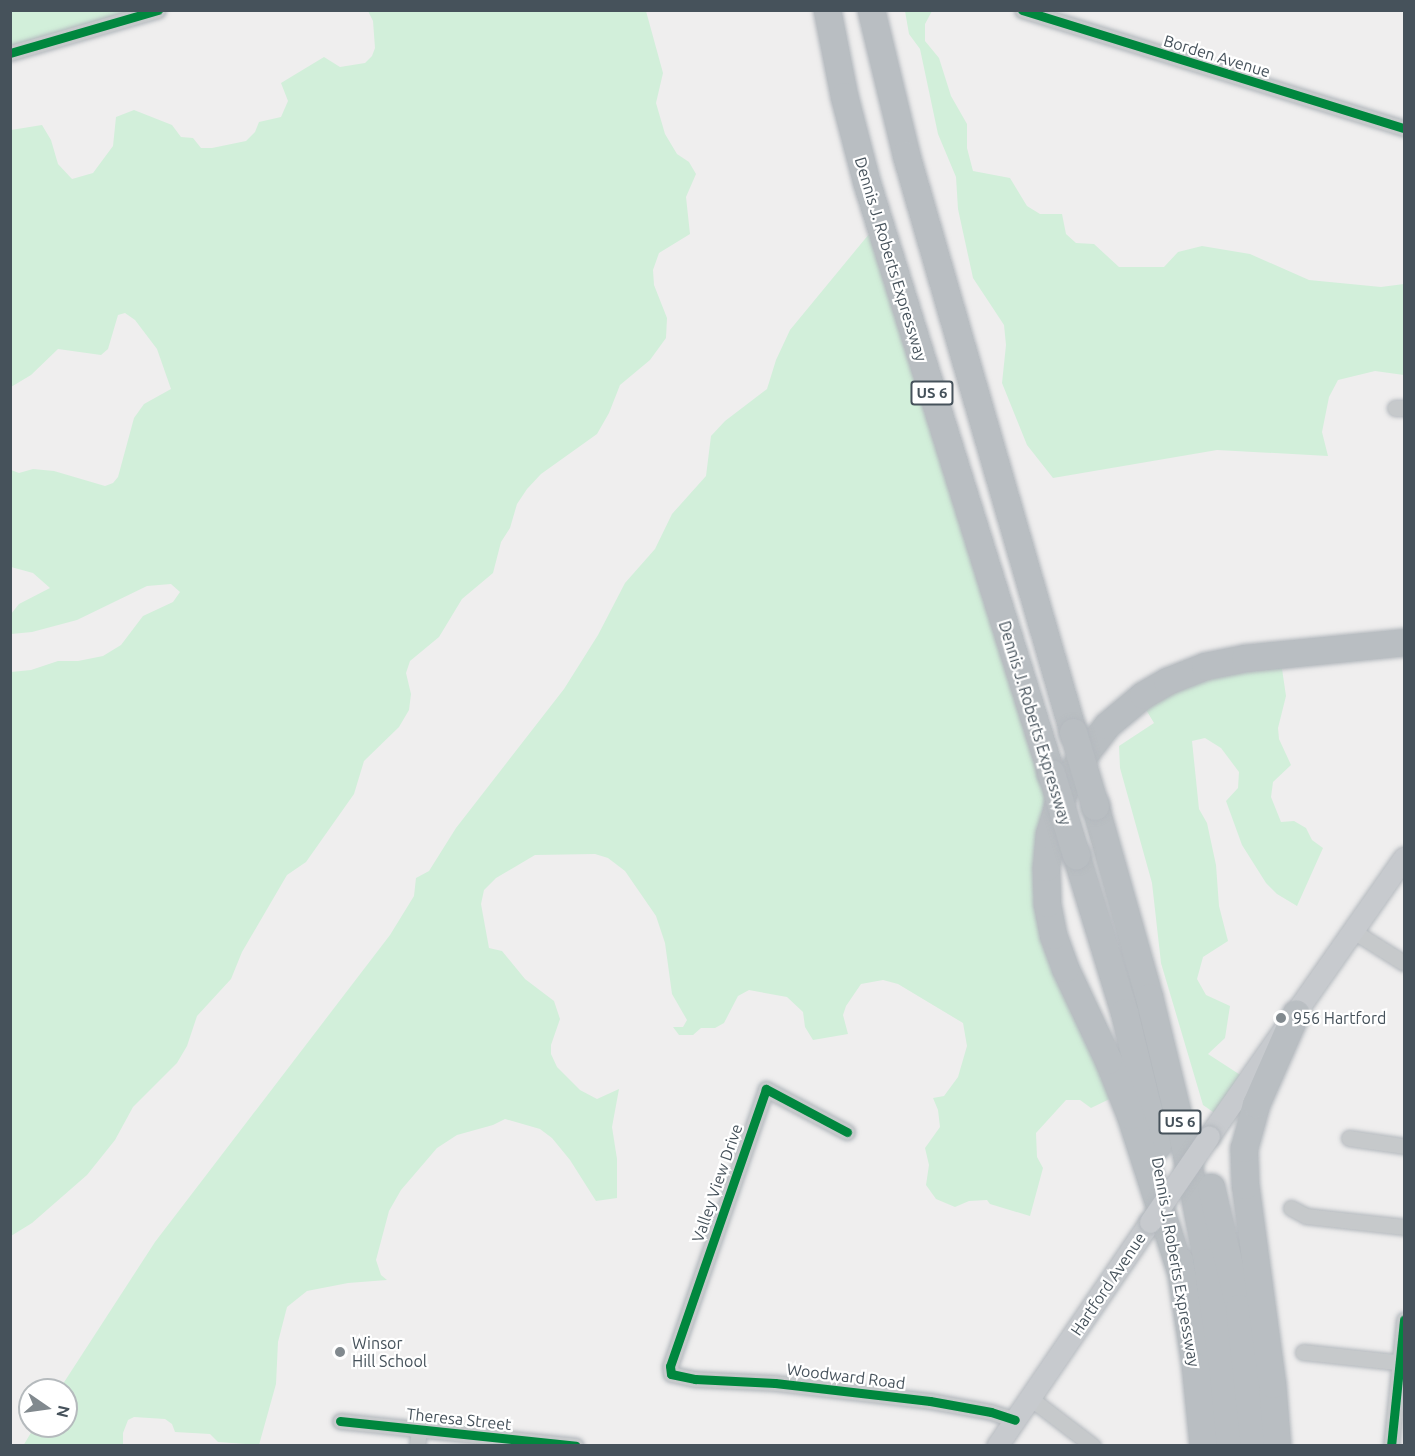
<!DOCTYPE html>
<html>
<head>
<meta charset="utf-8">
<style>
  body { margin:0 }
  #map { position:relative; width:1415px; height:1456px; overflow:hidden; background:#efeeee; font-family:Ubuntu,sans-serif }
  div>[style] { position:absolute }
  .green>* { inset:0; background:#d2efda }
  .roads { filter:drop-shadow(0 0 2px #b4b9be) drop-shadow(0 0 2px #b4b9be) }
  .minor>* { height:15px; margin:-7.5px; padding:0 7.5px; transform-origin:7.5px; border-radius:7.5px; background:#c6c9cb }
  .secondary>* { height:21px; margin:-10.5px; padding:0 10.5px; transform-origin:10.5px; border-radius:10.5px; background:#c7cace }
  .motorway>* { height:27px; margin:-13.5px; padding:0 13.5px; transform-origin:13.5px; border-radius:13.5px; background:#b9bec2 }
  .bridges { filter:drop-shadow(0 0 2px #b4b9be) drop-shadow(0 0 2px #b4b9be) }
  .secondary-bridge>* { height:21px; margin:-10.5px; padding:0 10.5px; transform-origin:10.5px; border-radius:10.5px; background:#c7cace }
  .motorway-bridge>* { height:27px; margin:-13.5px; padding:0 13.5px; transform-origin:13.5px; border-radius:13.5px; background:#b9bec2 }
  .cycleway>* { height:9px; margin:-4.5px; padding:0 4.5px; transform-origin:4.5px; border-radius:4.5px; background:#00873e }
  .dots>* { width:16px; height:16px; translate:-50% -50%; box-sizing:border-box; border:3px solid #fff; border-radius:50% }
  span { translate:-50% -50%; white-space:nowrap; text-align:center; line-height:1.15; -webkit-text-stroke:4.5px #fff; paint-order:stroke }
  .shield-label span { padding:2px 4px; background:#fff; border:2px solid; border-radius:4px; -webkit-text-stroke-width:0 }
  .shield-label { font-size:15px; color:#46525b; font-weight:700 }
  .street-label { font-size:16px; color:#46525b }
  .poi-label { font-size:16px; color:#46525b }
  .left { translate:0 -50%; text-align:left }
  .frame { position:absolute; inset:0; border:12px solid #46525b; pointer-events:none }
  .north { position:absolute; left:18px; top:1378px; width:60px; height:60px; box-sizing:border-box; background:#fff; border:2px solid #b5babd; border-radius:50%; rotate:103deg; font-size:16px; font-weight:700; line-height:24px; text-align:center; color:#46525b }
  .north::after { content:''; display:block; margin:auto; width:21px; height:27px; background:#81898e; clip-path:polygon(50% 0,100% 100%,50% 72%,0 100%) }
</style>
</head>
<body>
<div id="map">
  <div class="green">
    <div style="clip-path:polygon(11px 11px,163px 11px,11px 54px)"></div>
    <div style="clip-path:polygon(368px 11px,646px 11px,663px 73px,656px 103px,665px 134px,677px 154px,689px 162px,696px 174px,686px 197px,690px 234px,659px 253px,653px 270px,654px 285px,667px 318px,666px 338px,650px 360px,620px 385px,609px 413px,597px 434px,541px 474px,527px 489px,517px 504px,510px 528px,501px 542px,493px 573px,462px 599px,439px 637px,410px 661px,406px 673px,411px 694px,409px 710px,399px 727px,364px 761px,354px 794px,306px 862px,287px 875px,242px 952px,231px 979px,197px 1016px,187px 1046px,177px 1063px,133px 1107px,115px 1140px,87px 1175px,32px 1223px,11px 1236px,11px 672px,31px 670px,58px 661px,78px 661px,103px 656px,121px 645px,143px 616px,173px 602px,180px 592px,171px 584px,147px 586px,77px 620px,32px 632px,11px 634px,11px 614px,19px 604px,50px 588px,33px 573px,11px 567px,11px 470px,19px 473px,33px 469px,54px 471px,105px 486px,113px 483px,118px 477px,134px 418px,144px 404px,171px 389px,157px 349px,135px 320px,125px 313px,118px 315px,108px 349px,101px 355px,58px 349px,31px 375px,11px 387px,11px 130px,42px 125px,51px 140px,58px 164px,72px 179px,93px 173px,113px 146px,116px 117px,134px 110px,172px 125px,181px 137px,193px 138px,201px 148px,212px 148px,246px 141px,255px 132px,259px 122px,281px 117px,288px 101px,281px 83px,324px 57px,340px 67px,365px 63px,372px 56px,375px 48px,373px 21px)"></div>
    <div style="clip-path:polygon(905px 11px,932px 11px,925px 24px,925px 41px,939px 58px,951px 96px,967px 124px,967px 148px,973px 171px,1010px 178px,1027px 206px,1040px 214px,1062px 214px,1066px 234px,1076px 243px,1094px 244px,1119px 267px,1164px 267px,1178px 252px,1202px 246px,1250px 254px,1309px 280px,1381px 287px,1404px 284px,1404px 375px,1375px 371px,1338px 380px,1329px 397px,1322px 432px,1328px 456px,1217px 450px,1053px 478px,1027px 445px,1002px 383px,1006px 345px,1004px 325px,973px 278px,958px 209px,956px 177px,938px 134px,920px 49px,909px 34px)"></div>
    <div style="clip-path:polygon(874px 228px,1048px 783px,1040px 863px,1118px 1095px,1091px 1108px,1080px 1100px,1066px 1100px,1036px 1133px,1037px 1157px,1043px 1168px,1030px 1216px,990px 1204px,987px 1200px,969px 1201px,955px 1207px,936px 1199px,926px 1185px,929px 1165px,925px 1148px,940px 1127px,938px 1110px,933px 1098px,944px 1096px,958px 1077px,967px 1046px,963px 1023px,898px 984px,883px 980px,861px 984px,846px 1006px,843px 1015px,848px 1034px,813px 1040px,805px 1027px,803px 1012px,787px 997px,749px 990px,738px 996px,724px 1023px,715px 1028px,701px 1028px,693px 1035px,679px 1035px,673px 1027px,683px 1027px,687px 1020px,672px 994px,665px 943px,656px 916px,625px 871px,608px 858px,595px 854px,535px 855px,496px 878px,484px 890px,481px 904px,489px 948px,502px 951px,525px 979px,554px 1001px,560px 1019px,551px 1045px,551px 1054px,557px 1067px,580px 1090px,597px 1099px,619px 1089px,612px 1127px,617px 1159px,617px 1198px,596px 1201px,570px 1160px,552px 1138px,540px 1129px,505px 1119px,493px 1125px,457px 1135px,437px 1148px,401px 1190px,389px 1211px,376px 1260px,381px 1275px,387px 1280px,348px 1283px,307px 1291px,287px 1307px,278px 1342px,276px 1384px,259px 1445px,218px 1442px,210px 1434px,175px 1432px,172px 1424px,165px 1419px,134px 1417px,128px 1420px,123px 1433px,123px 1445px,23px 1446px,35px 1426px,66px 1426px,66px 1390px,59px 1390px,155px 1242px,390px 935px,414px 896px,416px 878px,429px 871px,456px 828px,564px 689px,598px 635px,625px 583px,655px 549px,672px 514px,706px 476px,711px 436px,725px 421px,767px 389px,776px 360px,790px 330px)"></div>
    <div style="clip-path:polygon(1280px 655px,1286px 696px,1278px 728px,1279px 739px,1291px 765px,1273px 782px,1271px 797px,1281px 822px,1294px 821px,1306px 828px,1312px 840px,1323px 848px,1297px 906px,1277px 894px,1266px 883px,1242px 845px,1226px 801px,1238px 788px,1239px 772px,1221px 748px,1205px 738px,1192px 741px,1199px 809px,1207px 823px,1216px 865px,1219px 906px,1228px 941px,1203px 957px,1197px 979px,1206px 995px,1230px 1006px,1225px 1038px,1208px 1054px,1245px 1078px,1219px 1116px,1203px 1105px,1161px 963px,1152px 883px,1120px 768px,1119px 746px,1154px 723px,1139px 698px)"></div>
  </div>
  <div class="roads">
    <div class="minor">
      <div style="left:1022px;top:10px;width:400px;rotate:17.2deg"></div>
      <div style="left:10px;top:53px;width:154px;rotate:-16.2deg"></div>
      <div style="left:1395px;top:408px;width:9px"></div>
      <div style="left:1353px;top:931px;width:60px;rotate:32.1deg"></div>
      <div style="left:847px;top:1132px;width:92px;rotate:-152deg"></div>
      <div style="left:766px;top:1089px;width:293px;rotate:109.1deg"></div>
      <div style="left:670px;top:1366px;width:8px;rotate:83deg"></div>
      <div style="left:671px;top:1374px;width:25px;rotate:12deg"></div>
      <div style="left:695px;top:1379px;width:80px;rotate:2.9deg"></div>
      <div style="left:775px;top:1383px;width:156px;rotate:6.6deg"></div>
      <div style="left:930px;top:1401px;width:62px;rotate:10.2deg"></div>
      <div style="left:991px;top:1412px;width:25px;rotate:18deg"></div>
      <div style="left:1349px;top:1138px;width:56px;rotate:8.3deg"></div>
      <div style="left:1291px;top:1208px;width:17px;rotate:28deg"></div>
      <div style="left:1306px;top:1216px;width:99px;rotate:6.4deg"></div>
      <div style="left:1303px;top:1352px;width:102px;rotate:6.2deg"></div>
      <div style="left:1030px;top:1398px;width:79px;rotate:37.3deg"></div>
      <div style="left:340px;top:1421px;width:237px;rotate:6deg"></div>
      <div style="left:417px;top:1446px;width:16px;rotate:-83deg"></div>
      <div style="left:1391px;top:1446px;width:127px;rotate:-84.1deg"></div>
    </div>
    <div class="secondary">
      <div style="left:1209px;top:1136px;width:340px;rotate:-55deg"></div>
      <div style="left:997px;top:1446px;width:271px;rotate:-55.7deg"></div>
    </div>
    <div class="motorway">
      <div style="left:827px;top:10px;width:88px;rotate:78.8deg"></div>
      <div style="left:844px;top:96px;width:91px;rotate:75.4deg"></div>
      <div style="left:867px;top:184px;width:617px;rotate:72.65deg"></div>
      <div style="left:871px;top:10px;width:149px;rotate:76.4deg"></div>
      <div style="left:906px;top:155px;width:601px;rotate:73.86deg"></div>
      <div style="left:1095px;top:806px;width:198px;rotate:74.2deg"></div>
      <div style="left:1149px;top:997px;width:135px;rotate:76.3deg"></div>
      <div style="left:1181px;top:1128px;width:136px;rotate:79deg"></div>
      <div style="left:1207px;top:1262px;width:185px;rotate:82.9deg"></div>
      <div style="left:1076px;top:855px;width:164px;rotate:73deg"></div>
      <div style="left:1124px;top:1012px;width:138px;rotate:76.2deg"></div>
      <div style="left:1211px;top:1187px;width:124px;rotate:77deg"></div>
      <div style="left:1239px;top:1308px;width:139px;rotate:83.8deg"></div>
      <div style="left:1179px;top:1260px;width:107px;rotate:81.4deg"></div>
      <div style="left:1195px;top:1366px;width:80px;rotate:84.3deg"></div>
      <div style="left:1182px;top:1276px;width:169px;rotate:-107.9deg"></div>
      <div style="left:1130px;top:1115px;width:59px;rotate:-111.8deg"></div>
      <div style="left:1108px;top:1060px;width:102px;rotate:-115.1deg"></div>
      <div style="left:1065px;top:968px;width:35px;rotate:-110deg"></div>
      <div style="left:1053px;top:935px;width:33px;rotate:-101deg"></div>
      <div style="left:1047px;top:903px;width:36px;rotate:-92deg"></div>
      <div style="left:1046px;top:867px;width:33px;rotate:-85deg"></div>
      <div style="left:1049px;top:834px;width:28px;rotate:-73deg"></div>
      <div style="left:1057px;top:807px;width:47px;rotate:-65.1deg"></div>
      <div style="left:1077px;top:764px;width:49px;rotate:-52.4deg"></div>
      <div style="left:1107px;top:725px;width:47px;rotate:-39.8deg"></div>
      <div style="left:1143px;top:695px;width:28px;rotate:-30deg"></div>
      <div style="left:1167px;top:681px;width:41px;rotate:-21.5deg"></div>
      <div style="left:1205px;top:666px;width:41px;rotate:-11.3deg"></div>
      <div style="left:1245px;top:658px;width:160px;rotate:-5.7deg"></div>
      <div style="left:1277px;top:1446px;width:62px;rotate:-94.6deg"></div>
      <div style="left:1272px;top:1384px;width:201px;rotate:-97.7deg"></div>
      <div style="left:1245px;top:1185px;width:37px;rotate:-92deg"></div>
      <div style="left:1244px;top:1148px;width:46px;rotate:-74.7deg"></div>
      <div style="left:1256px;top:1104px;width:99px;rotate:-66.3deg"></div>
    </div>
  </div>
  <div class="bridges">
    <div class="secondary-bridge">
      <div style="left:1150px;top:1222px;width:104px;rotate:-55.5deg"></div>
    </div>
    <div class="motorway-bridge">
      <div style="left:1073px;top:732px;width:77px;rotate:73.4deg"></div>
      <div style="left:1051px;top:773px;width:86px;rotate:73deg"></div>
    </div>
  </div>
  <div class="cycleway">
    <div style="left:1022px;top:10px;width:400px;rotate:17.2deg"></div>
    <div style="left:10px;top:53px;width:154px;rotate:-16.2deg"></div>
    <div style="left:847px;top:1132px;width:92px;rotate:-152deg"></div>
    <div style="left:766px;top:1089px;width:293px;rotate:109.1deg"></div>
    <div style="left:670px;top:1366px;width:8px;rotate:83deg"></div>
    <div style="left:671px;top:1374px;width:25px;rotate:12deg"></div>
    <div style="left:695px;top:1379px;width:80px;rotate:2.9deg"></div>
    <div style="left:775px;top:1383px;width:156px;rotate:6.6deg"></div>
    <div style="left:930px;top:1401px;width:62px;rotate:10.2deg"></div>
    <div style="left:991px;top:1412px;width:25px;rotate:18deg"></div>
    <div style="left:340px;top:1421px;width:237px;rotate:6deg"></div>
    <div style="left:1391px;top:1446px;width:127px;rotate:-84.1deg"></div>
  </div>
  <div class="dots">
    <div style="left:1281px;top:1018px;background:#81898e"></div>
    <div style="left:340px;top:1352px;background:#81898e"></div>
  </div>
  <div class="shield-label">
    <span style="left:932px;top:393px">US 6</span>
    <span style="left:1180px;top:1122px">US 6</span>
  </div>
  <div class="street-label">
    <span style="left:1217px;top:56px;rotate:17deg">Borden Avenue</span>
    <span style="left:891px;top:259px;rotate:73deg">Dennis J. Roberts Expressway</span>
    <span style="left:1035px;top:723px;rotate:73deg">Dennis J. Roberts Expressway</span>
    <span style="left:717px;top:1183px;rotate:-71deg">Valley View Drive</span>
    <span style="left:1176px;top:1262px;rotate:80deg">Dennis J. Roberts Expressway</span>
    <span style="left:1108px;top:1284px;rotate:-56deg">Hartford Avenue</span>
    <span style="left:846px;top:1376px;rotate:7deg">Woodward Road</span>
    <span style="left:459px;top:1419px;rotate:6deg">Theresa Street</span>
  </div>
  <div class="poi-label">
    <span class="left" style="left:1293px;top:1018px">956 Hartford</span>
    <span class="left" style="left:352px;top:1352px">Winsor<br>Hill School</span>
  </div>
  <div class="frame"></div>
  <div class="north">N</div>
</div>
</body>
</html>
